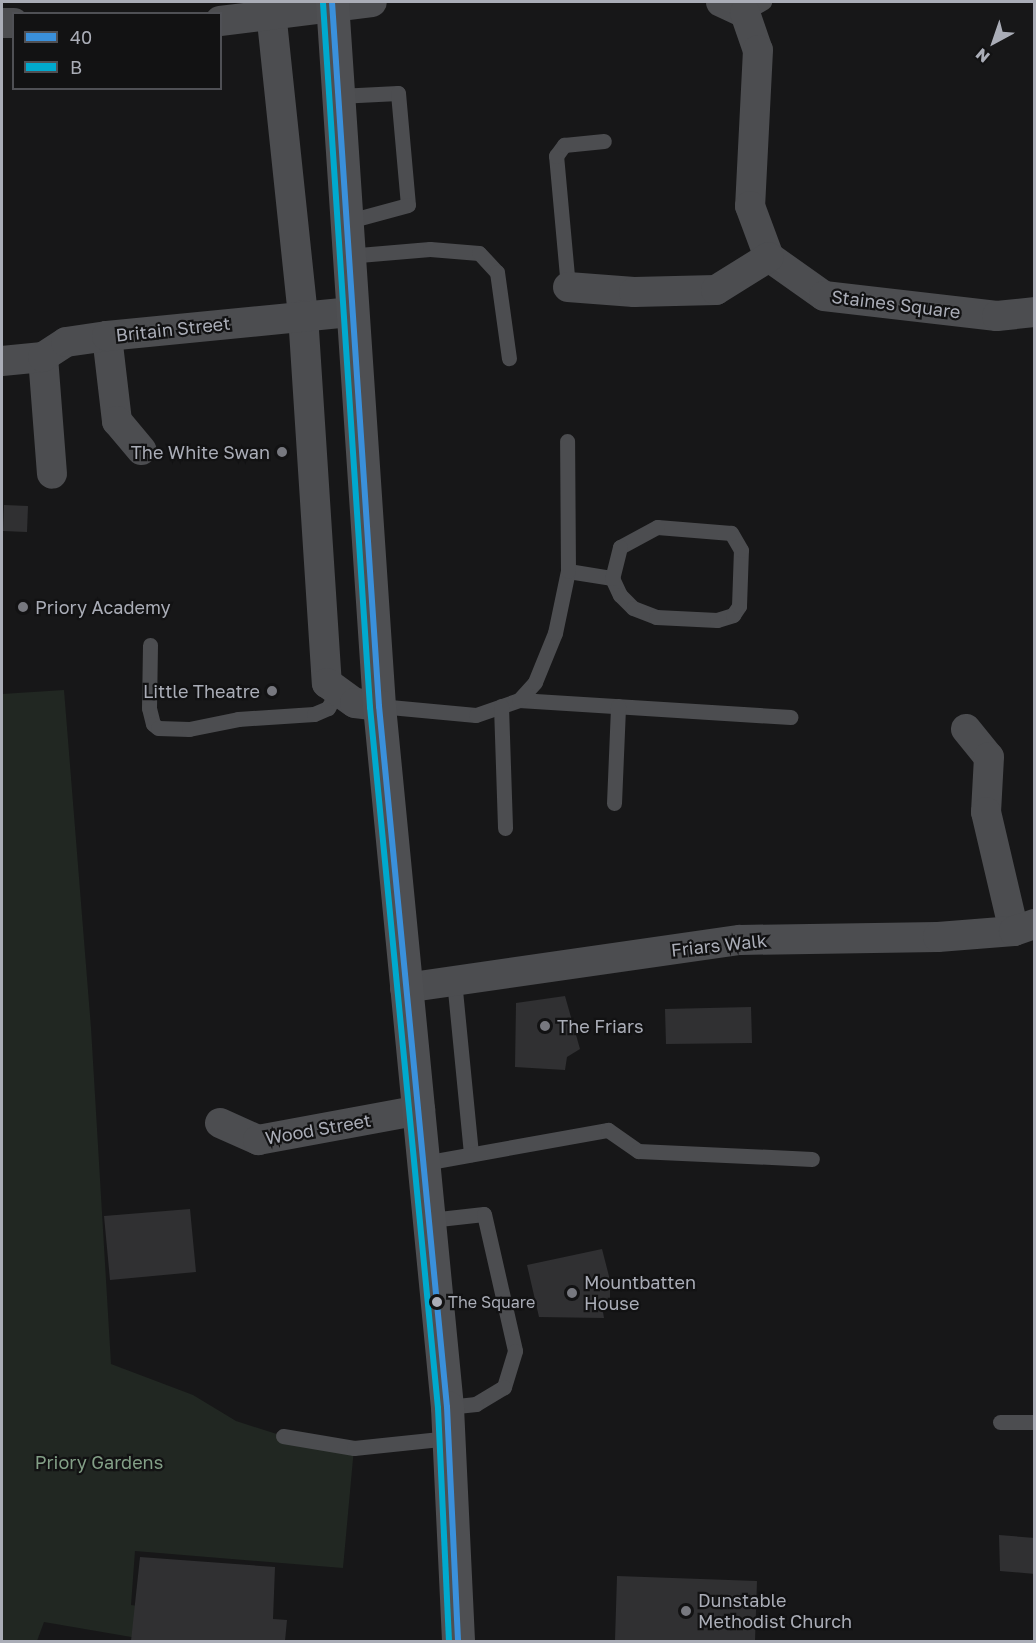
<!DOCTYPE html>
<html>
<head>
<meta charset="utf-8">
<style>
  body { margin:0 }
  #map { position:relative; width:1036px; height:1643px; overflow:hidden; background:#171718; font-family:"Golos Text",sans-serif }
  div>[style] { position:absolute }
  .green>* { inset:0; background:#212722 }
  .building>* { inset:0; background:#303032 }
  .lane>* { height:15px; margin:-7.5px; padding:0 7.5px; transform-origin:7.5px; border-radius:7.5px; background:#4c4d50 }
  .street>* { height:30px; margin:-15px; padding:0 15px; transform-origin:15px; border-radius:15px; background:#4c4d50 }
  .primary>* { height:33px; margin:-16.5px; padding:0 16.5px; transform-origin:16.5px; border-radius:16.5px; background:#4e4f52 }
  .bus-1>* { height:6px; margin:-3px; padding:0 3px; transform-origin:3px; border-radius:3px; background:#3a90db }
  .bus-2>* { height:6px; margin:-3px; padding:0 3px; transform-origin:3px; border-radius:3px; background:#00a9ce }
  .dots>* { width:16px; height:16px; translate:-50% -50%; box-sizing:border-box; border:3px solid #121213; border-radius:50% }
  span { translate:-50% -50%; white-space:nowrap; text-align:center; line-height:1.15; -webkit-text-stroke:4.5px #121213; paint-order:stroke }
  .bus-label { font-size:16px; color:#aaadb7 }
  .left { translate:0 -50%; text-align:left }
  .street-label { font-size:18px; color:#aaadb7 }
  .poi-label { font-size:18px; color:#aaadb7 }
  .right { translate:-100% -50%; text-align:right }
  .park-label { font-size:18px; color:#83a087 }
  .frame { position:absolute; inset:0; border:3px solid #aaadb7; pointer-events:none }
  .legend { position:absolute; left:12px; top:12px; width:210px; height:78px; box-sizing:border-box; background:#121213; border:2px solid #4f5055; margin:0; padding:8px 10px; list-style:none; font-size:18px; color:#aaadb7 }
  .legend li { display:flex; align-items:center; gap:12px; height:30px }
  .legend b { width:30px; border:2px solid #4f5055 }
  .north { position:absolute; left:964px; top:12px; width:60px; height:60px; -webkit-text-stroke:4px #121213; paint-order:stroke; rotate:220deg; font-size:16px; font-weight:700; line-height:24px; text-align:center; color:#aaadb7 }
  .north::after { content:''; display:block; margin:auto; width:21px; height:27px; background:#aaadb7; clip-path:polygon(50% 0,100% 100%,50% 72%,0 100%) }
</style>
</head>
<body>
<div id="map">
  <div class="green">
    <div style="clip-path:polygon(64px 690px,91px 1028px,111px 1364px,193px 1395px,236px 1421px,283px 1436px,354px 1448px,343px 1568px,135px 1551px,131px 1605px,146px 1607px,143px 1639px,44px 1622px,37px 1641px,2px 1642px,2px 694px)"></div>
  </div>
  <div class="building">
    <div style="clip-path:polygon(4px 505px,28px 506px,27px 532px,3px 531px)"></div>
    <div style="clip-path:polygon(565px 996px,580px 1049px,567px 1057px,565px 1070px,515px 1067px,516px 1003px)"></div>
    <div style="clip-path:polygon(751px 1007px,752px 1043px,666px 1044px,665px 1009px)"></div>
    <div style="clip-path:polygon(190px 1209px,196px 1272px,110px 1280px,104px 1216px)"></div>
    <div style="clip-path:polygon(602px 1249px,610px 1280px,610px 1306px,602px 1306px,604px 1318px,539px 1317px,527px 1265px)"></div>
    <div style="clip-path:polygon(999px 1535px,1035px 1538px,1035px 1574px,1000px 1571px)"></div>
    <div style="clip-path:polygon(140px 1557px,275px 1567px,273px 1619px,287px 1620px,285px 1641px,131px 1641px)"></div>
    <div style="clip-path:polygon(617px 1576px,757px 1581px,755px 1641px,615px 1641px)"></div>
  </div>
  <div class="lane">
    <div style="left:745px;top:13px;width:22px;rotate:-30deg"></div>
    <div style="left:338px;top:96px;width:60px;rotate:-2.9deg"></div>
    <div style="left:398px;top:93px;width:112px;rotate:84.9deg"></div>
    <div style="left:408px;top:205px;width:65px;rotate:164.9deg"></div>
    <div style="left:347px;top:256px;width:83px;rotate:-4.8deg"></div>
    <div style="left:430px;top:249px;width:49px;rotate:4.7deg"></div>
    <div style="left:479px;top:253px;width:26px;rotate:47deg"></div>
    <div style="left:497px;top:272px;width:87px;rotate:82.1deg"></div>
    <div style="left:568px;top:287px;width:132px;rotate:-95.2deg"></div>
    <div style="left:556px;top:156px;width:14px;rotate:-54deg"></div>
    <div style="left:564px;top:145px;width:40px;rotate:-5.7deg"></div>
    <div style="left:568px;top:571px;width:45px;rotate:9deg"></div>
    <div style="left:612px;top:578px;width:19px;rotate:65deg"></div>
    <div style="left:620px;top:595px;width:18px;rotate:45deg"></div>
    <div style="left:633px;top:608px;width:25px;rotate:21deg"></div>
    <div style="left:656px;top:617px;width:61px;rotate:2.8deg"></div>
    <div style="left:717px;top:620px;width:17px;rotate:-17deg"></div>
    <div style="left:733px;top:615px;width:11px;rotate:-56deg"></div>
    <div style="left:739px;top:606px;width:56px;rotate:-88deg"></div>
    <div style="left:741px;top:550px;width:20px;rotate:-120deg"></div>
    <div style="left:731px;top:533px;width:74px;rotate:-175.4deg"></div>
    <div style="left:657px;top:527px;width:42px;rotate:151.6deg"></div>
    <div style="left:620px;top:547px;width:32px;rotate:104deg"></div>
    <div style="left:150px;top:645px;width:63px;rotate:90.9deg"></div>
    <div style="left:149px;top:708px;width:16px;rotate:76deg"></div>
    <div style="left:153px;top:724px;width:6px;rotate:39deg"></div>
    <div style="left:158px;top:728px;width:31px;rotate:2deg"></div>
    <div style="left:189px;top:729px;width:50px;rotate:-11.5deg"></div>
    <div style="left:238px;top:719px;width:76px;rotate:-3.8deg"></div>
    <div style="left:314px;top:714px;width:15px;rotate:-23deg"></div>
    <div style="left:328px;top:708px;width:18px;rotate:-61deg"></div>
    <div style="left:519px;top:700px;width:272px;rotate:3.6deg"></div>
    <div style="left:379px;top:706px;width:97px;rotate:5.3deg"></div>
    <div style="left:476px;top:715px;width:46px;rotate:-19.2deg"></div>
    <div style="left:519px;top:700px;width:24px;rotate:-48deg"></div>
    <div style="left:535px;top:682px;width:53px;rotate:-67.8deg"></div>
    <div style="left:555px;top:633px;width:63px;rotate:-78.2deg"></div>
    <div style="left:568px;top:571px;width:130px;rotate:-90.4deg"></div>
    <div style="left:501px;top:706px;width:122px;rotate:88.1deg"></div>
    <div style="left:614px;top:803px;width:97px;rotate:-87.6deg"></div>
    <div style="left:454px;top:980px;width:175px;rotate:84.4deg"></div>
    <div style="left:424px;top:1163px;width:187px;rotate:-10.2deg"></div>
    <div style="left:608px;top:1130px;width:37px;rotate:35deg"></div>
    <div style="left:638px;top:1151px;width:174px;rotate:2.6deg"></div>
    <div style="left:430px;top:1220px;width:54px;rotate:-6.3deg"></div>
    <div style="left:484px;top:1214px;width:140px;rotate:77.2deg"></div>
    <div style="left:515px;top:1351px;width:38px;rotate:107deg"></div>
    <div style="left:504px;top:1387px;width:33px;rotate:149deg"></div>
    <div style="left:476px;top:1404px;width:29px;rotate:174deg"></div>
    <div style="left:1000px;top:1422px;width:34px"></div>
    <div style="left:283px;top:1436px;width:72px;rotate:9.6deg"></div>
    <div style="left:354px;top:1448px;width:96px;rotate:-6deg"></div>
  </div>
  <div class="street">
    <div style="left:270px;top:2px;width:315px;rotate:84deg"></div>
    <div style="left:303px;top:315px;width:369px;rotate:86.3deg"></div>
    <div style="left:327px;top:683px;width:34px;rotate:36deg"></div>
    <div style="left:355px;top:703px;width:24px;rotate:7deg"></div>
    <div style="left:721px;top:2px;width:26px;rotate:25deg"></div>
    <div style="left:745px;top:13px;width:39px;rotate:71deg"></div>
    <div style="left:758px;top:50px;width:156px;rotate:92.9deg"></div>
    <div style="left:750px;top:206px;width:54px;rotate:69.6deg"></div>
    <div style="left:769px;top:257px;width:67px;rotate:35.3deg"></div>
    <div style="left:824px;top:296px;width:174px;rotate:6.6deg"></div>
    <div style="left:997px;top:316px;width:37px;rotate:-6deg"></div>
    <div style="left:220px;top:21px;width:153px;rotate:-7.1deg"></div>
    <div style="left:2px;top:23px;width:12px"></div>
    <div style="left:568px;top:287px;width:66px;rotate:4.3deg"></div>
    <div style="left:634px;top:292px;width:82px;rotate:-1.4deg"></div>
    <div style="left:716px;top:290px;width:62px;rotate:-31.9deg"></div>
    <div style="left:107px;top:336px;width:86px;rotate:83.3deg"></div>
    <div style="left:117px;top:421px;width:38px;rotate:50deg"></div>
    <div style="left:43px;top:357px;width:117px;rotate:85.6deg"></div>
    <div style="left:2px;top:361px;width:41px;rotate:-5.6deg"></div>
    <div style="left:43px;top:357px;width:27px;rotate:-33deg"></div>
    <div style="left:66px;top:342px;width:41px;rotate:-8.3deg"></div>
    <div style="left:107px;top:336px;width:244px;rotate:-5.6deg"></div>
    <div style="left:966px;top:729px;width:36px;rotate:51deg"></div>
    <div style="left:989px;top:757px;width:55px;rotate:93.1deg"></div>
    <div style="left:986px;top:812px;width:122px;rotate:76.8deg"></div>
    <div style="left:405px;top:988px;width:338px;rotate:-8.2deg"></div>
    <div style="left:740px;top:940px;width:198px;rotate:-0.9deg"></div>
    <div style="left:938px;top:937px;width:76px;rotate:-4.5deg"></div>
    <div style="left:1014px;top:931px;width:21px;rotate:-19deg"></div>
    <div style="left:220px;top:1123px;width:42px;rotate:24.1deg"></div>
    <div style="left:258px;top:1140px;width:165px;rotate:-10.5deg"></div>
  </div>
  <div class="primary">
    <div style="left:332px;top:2px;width:706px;rotate:86.18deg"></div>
    <div style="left:379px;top:706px;width:704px;rotate:84.46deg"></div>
    <div style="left:447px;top:1407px;width:235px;rotate:87.3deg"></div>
  </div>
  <div class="bus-1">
    <div style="left:332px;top:2px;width:706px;rotate:86.18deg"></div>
    <div style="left:379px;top:706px;width:704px;rotate:84.46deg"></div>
    <div style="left:447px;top:1407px;width:235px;rotate:87.3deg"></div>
  </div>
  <div class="bus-2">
    <div style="left:323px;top:3px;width:706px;rotate:86.18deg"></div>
    <div style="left:370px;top:707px;width:704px;rotate:84.46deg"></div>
    <div style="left:438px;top:1408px;width:234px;rotate:87.3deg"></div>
  </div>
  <div class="dots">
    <div style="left:282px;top:452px;background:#77787f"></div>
    <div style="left:23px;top:607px;background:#77787f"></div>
    <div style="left:272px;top:691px;background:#77787f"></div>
    <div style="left:545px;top:1026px;background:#77787f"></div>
    <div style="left:572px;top:1293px;background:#77787f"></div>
    <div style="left:437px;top:1302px;background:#aaadb7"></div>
    <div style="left:686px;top:1611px;background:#77787f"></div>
  </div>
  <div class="bus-label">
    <span class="left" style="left:448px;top:1302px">The Square</span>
  </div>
  <div class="street-label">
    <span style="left:896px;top:304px;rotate:7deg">Staines Square</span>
    <span style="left:173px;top:329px;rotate:-6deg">Britain Street</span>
    <span style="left:719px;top:945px;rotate:-6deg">Friars Walk</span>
    <span style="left:318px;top:1129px;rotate:-10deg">Wood Street</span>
  </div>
  <div class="poi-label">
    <span class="right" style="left:270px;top:452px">The White Swan</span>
    <span class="left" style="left:35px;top:607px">Priory Academy</span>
    <span class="right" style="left:260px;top:691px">Little Theatre</span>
    <span class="left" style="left:557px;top:1026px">The Friars</span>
    <span class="left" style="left:584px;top:1293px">Mountbatten<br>House</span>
    <span class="left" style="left:698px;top:1611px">Dunstable<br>Methodist Church</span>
  </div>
  <div class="park-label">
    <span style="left:99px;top:1462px">Priory Gardens</span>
  </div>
  <div class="frame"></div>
  <ul class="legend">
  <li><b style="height:8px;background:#3a90db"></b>40</li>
  <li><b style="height:8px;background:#00a9ce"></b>B</li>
  </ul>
  <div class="north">N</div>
</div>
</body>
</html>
